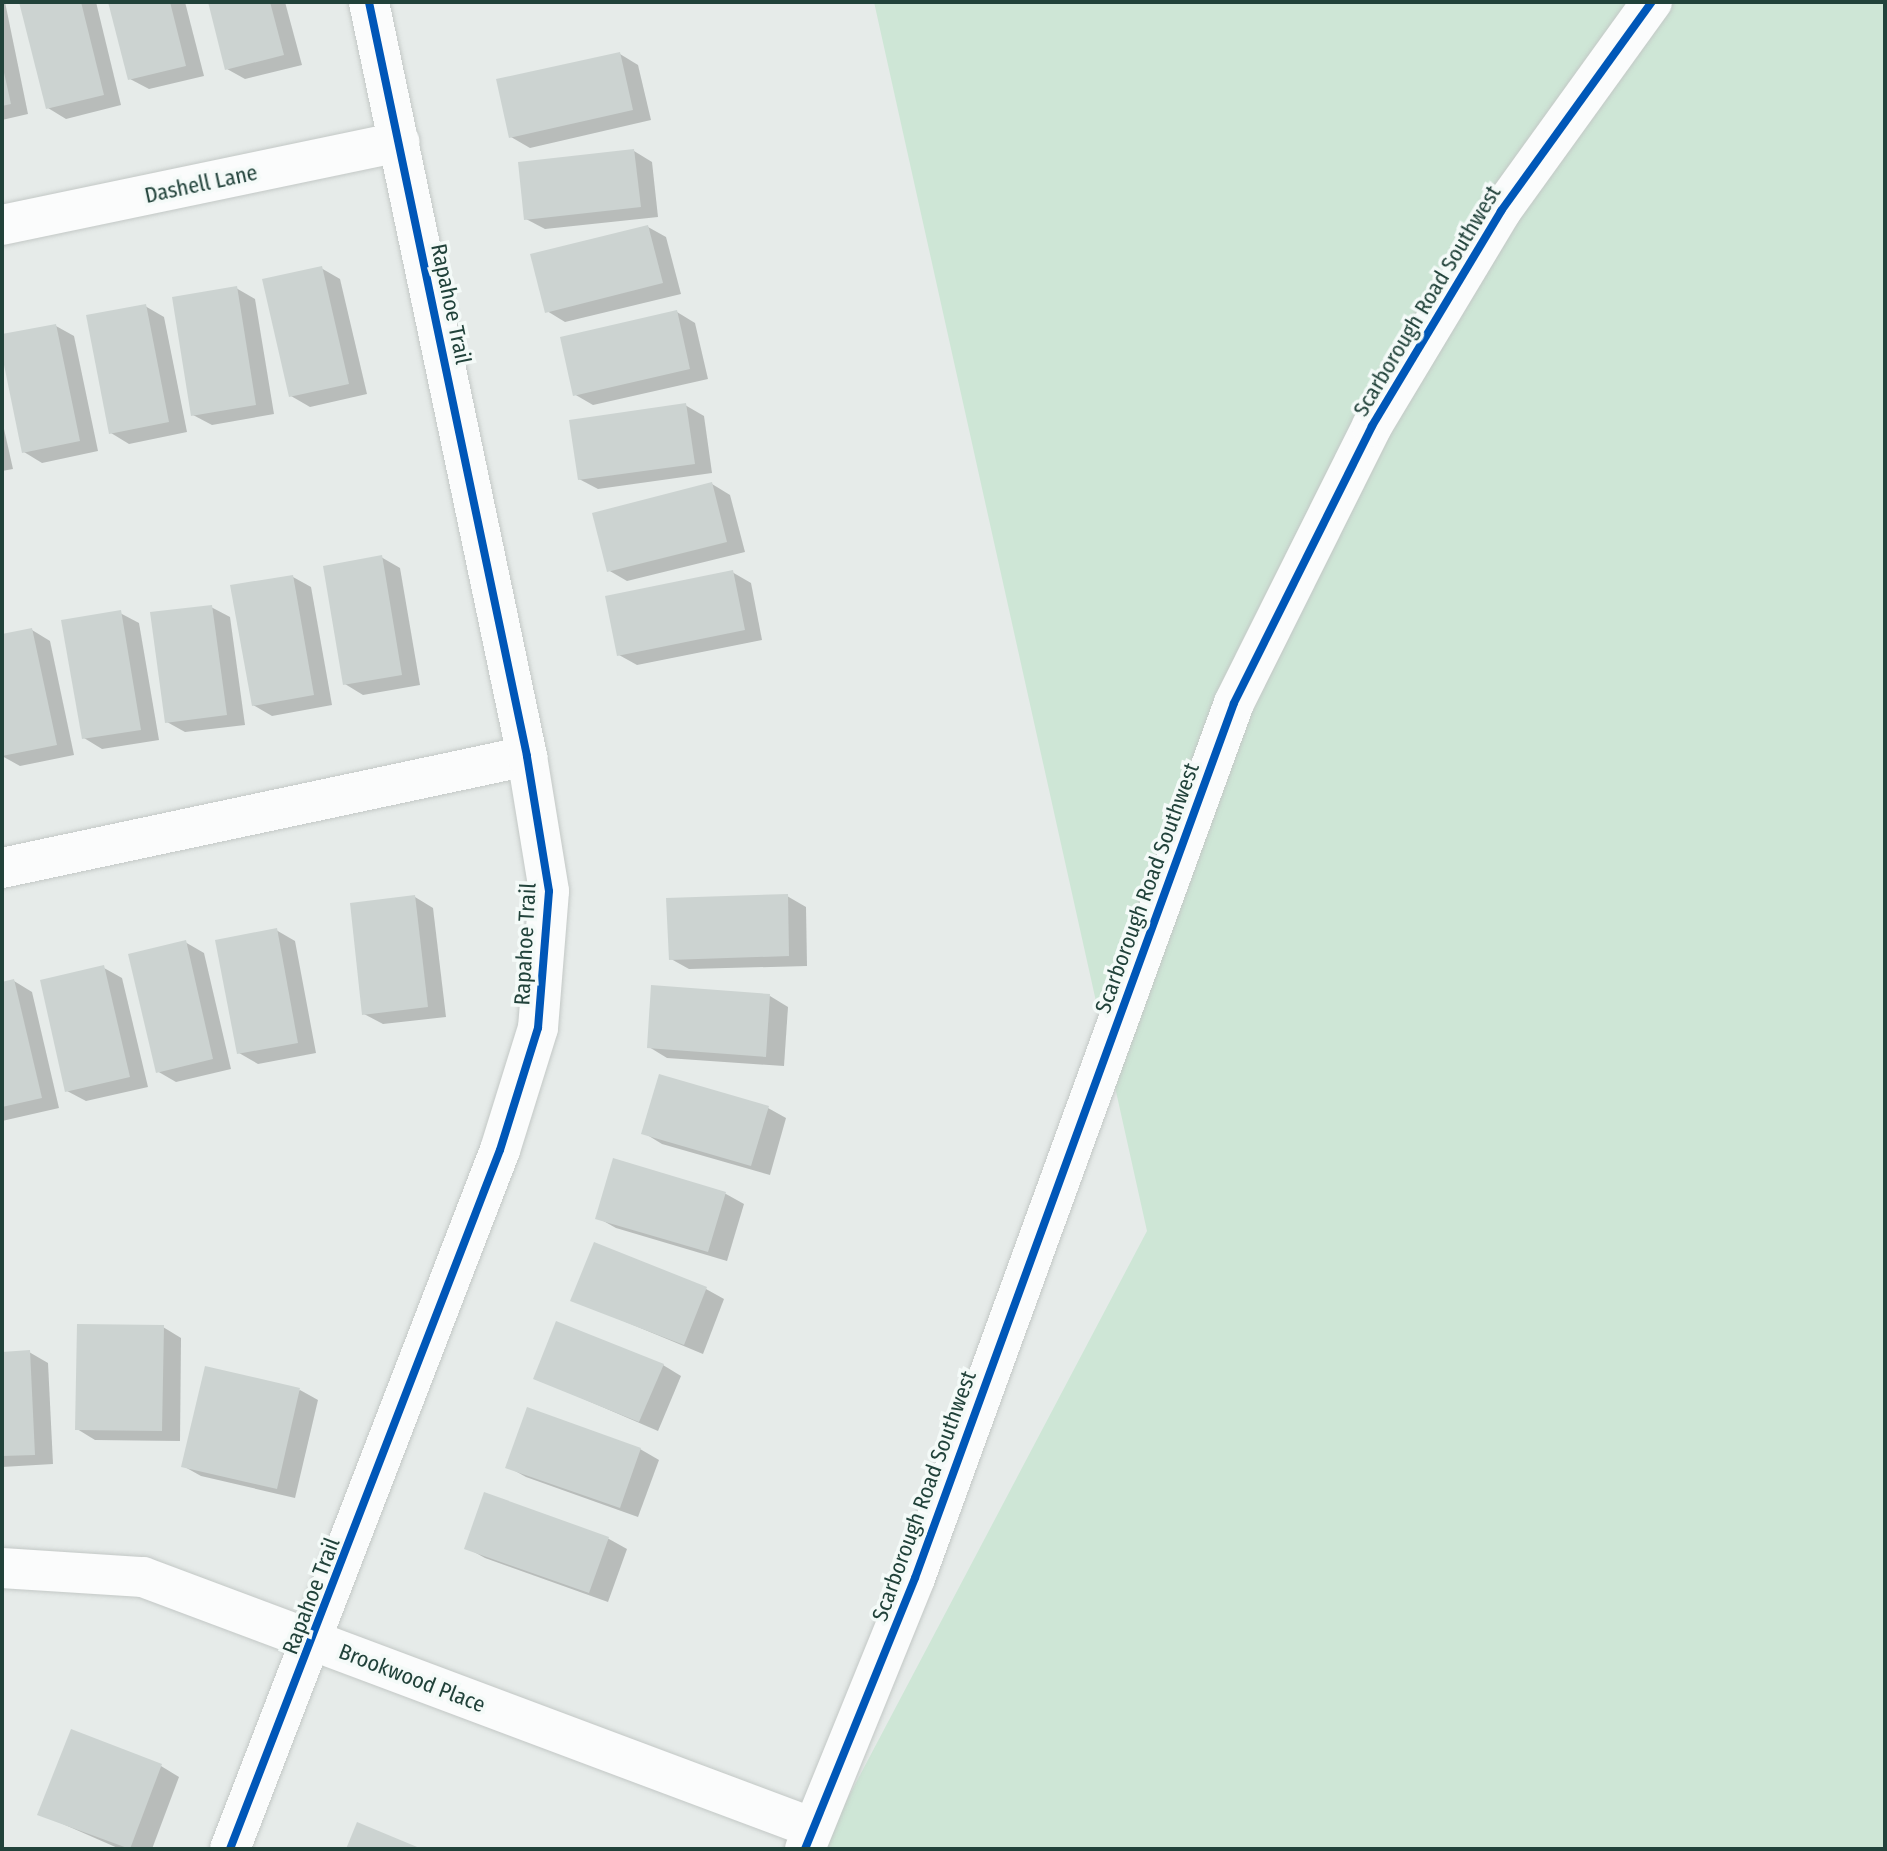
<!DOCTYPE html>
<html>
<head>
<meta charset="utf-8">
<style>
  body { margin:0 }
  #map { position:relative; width:1887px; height:1851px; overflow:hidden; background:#e6ebe9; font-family:"Fira Sans Condensed",sans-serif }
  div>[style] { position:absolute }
  .green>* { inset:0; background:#cee6d6 }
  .shadow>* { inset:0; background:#0003 }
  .building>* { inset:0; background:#ccd3d1 }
  .roads { filter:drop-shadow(0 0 2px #c3c8c6) drop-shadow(0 0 2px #c3c8c6) }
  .street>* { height:40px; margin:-20px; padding:0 20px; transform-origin:20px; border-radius:20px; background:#fbfcfc }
  .cycleway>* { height:8px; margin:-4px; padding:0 4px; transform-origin:4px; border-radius:4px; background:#0057b8 }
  span { translate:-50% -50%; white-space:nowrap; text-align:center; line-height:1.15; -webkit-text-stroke:7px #f4faf8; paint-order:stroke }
  .street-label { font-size:22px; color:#21423a }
  .frame { position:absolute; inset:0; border:4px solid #21423a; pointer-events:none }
</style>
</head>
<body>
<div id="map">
  <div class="green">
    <div style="clip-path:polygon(874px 2px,1885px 2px,1885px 1849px,821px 1849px,1147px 1231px)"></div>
  </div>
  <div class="shadow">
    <div style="clip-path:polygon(2px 2px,5px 2px,28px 114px,2px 120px)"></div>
    <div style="clip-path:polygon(21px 2px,96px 2px,121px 105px,66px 119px,48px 108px)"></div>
    <div style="clip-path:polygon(111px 2px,185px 2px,204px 76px,149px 89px,130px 79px)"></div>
    <div style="clip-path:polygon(210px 2px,285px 2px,302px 65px,245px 79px,227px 69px)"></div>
    <div style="clip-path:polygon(620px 54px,638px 65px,651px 120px,530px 148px,511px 137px)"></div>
    <div style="clip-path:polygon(634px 151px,652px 162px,658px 217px,545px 229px,526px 219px)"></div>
    <div style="clip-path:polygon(648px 227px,666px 237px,681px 294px,565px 322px,547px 311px)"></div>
    <div style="clip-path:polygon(321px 268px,340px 279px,367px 394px,310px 407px,291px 396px)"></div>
    <div style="clip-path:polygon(236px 288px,255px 299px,274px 414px,212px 425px,193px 415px)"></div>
    <div style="clip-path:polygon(145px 306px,164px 317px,187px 432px,129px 444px,111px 433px)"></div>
    <div style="clip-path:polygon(677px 312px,695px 323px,708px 379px,593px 405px,574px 394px)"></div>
    <div style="clip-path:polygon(56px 326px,74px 336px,98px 451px,42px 463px,24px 452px,2px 336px)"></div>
    <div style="clip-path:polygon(685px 405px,704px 416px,712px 473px,598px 489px,579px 479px)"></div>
    <div style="clip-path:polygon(2px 420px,13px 469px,2px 471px)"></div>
    <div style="clip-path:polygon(712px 484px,730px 495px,745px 552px,627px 581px,608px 570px)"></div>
    <div style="clip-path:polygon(381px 557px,400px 568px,420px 685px,363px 695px,345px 684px)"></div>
    <div style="clip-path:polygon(732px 572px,751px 583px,762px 640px,637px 665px,619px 655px)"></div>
    <div style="clip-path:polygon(293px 577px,311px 587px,332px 705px,272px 716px,253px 705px)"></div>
    <div style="clip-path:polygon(211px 607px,230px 617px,245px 725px,185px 732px,167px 722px)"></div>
    <div style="clip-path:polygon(120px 613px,139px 623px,159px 740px,102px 749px,84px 738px)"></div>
    <div style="clip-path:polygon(32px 630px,50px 641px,74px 755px,20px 766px,2px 756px,2px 636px)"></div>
    <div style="clip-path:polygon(787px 896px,806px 907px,807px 966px,689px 969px,671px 959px)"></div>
    <div style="clip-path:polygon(415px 897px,433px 908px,446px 1017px,383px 1024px,364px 1014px)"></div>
    <div style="clip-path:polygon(276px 930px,295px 941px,316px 1053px,258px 1064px,239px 1053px)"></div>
    <div style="clip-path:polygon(185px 942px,204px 953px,231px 1069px,176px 1082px,157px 1071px)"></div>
    <div style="clip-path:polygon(104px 968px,122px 978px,148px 1087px,86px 1101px,67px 1091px)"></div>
    <div style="clip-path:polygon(14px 981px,32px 992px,59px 1108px,2px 1121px,2px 984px)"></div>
    <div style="clip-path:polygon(770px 996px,788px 1007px,784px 1066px,667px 1058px,649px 1047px)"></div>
    <div style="clip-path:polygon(768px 1108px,786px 1118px,770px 1175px,662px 1144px,644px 1133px)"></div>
    <div style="clip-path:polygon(615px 1161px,726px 1194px,744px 1204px,727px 1261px,616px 1228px,598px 1218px)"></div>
    <div style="clip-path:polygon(706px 1289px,724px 1299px,703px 1354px,573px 1300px)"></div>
    <div style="clip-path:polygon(163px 1327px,181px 1338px,180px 1441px,95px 1440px,77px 1429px)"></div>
    <div style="clip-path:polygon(29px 1352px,48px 1363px,53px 1464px,2px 1467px,2px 1354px)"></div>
    <div style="clip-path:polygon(663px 1365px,681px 1376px,658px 1431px,535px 1378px)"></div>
    <div style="clip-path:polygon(300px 1390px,318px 1400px,295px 1498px,201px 1476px,183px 1466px)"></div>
    <div style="clip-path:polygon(640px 1449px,659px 1460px,638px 1517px,526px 1477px,508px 1467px)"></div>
    <div style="clip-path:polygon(486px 1494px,609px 1539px,627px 1549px,608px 1602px,485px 1558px,467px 1548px)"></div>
    <div style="clip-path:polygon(161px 1766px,179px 1777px,152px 1849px,120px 1849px,40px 1814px)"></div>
  </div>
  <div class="building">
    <div style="clip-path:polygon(19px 2px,81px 2px,104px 95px,46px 109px)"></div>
    <div style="clip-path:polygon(108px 2px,170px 2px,186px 66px,128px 80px)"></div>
    <div style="clip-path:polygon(208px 2px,270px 2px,284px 55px,225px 70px)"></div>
    <div style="clip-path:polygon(620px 52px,633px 110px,509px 138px,496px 79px)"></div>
    <div style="clip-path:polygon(3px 68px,11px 104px,2px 106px,2px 69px)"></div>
    <div style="clip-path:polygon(634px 149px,641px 207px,524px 220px,518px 162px)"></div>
    <div style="clip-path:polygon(648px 225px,663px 283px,545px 313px,530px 254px)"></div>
    <div style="clip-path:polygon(322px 266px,349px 384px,289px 397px,262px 279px)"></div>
    <div style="clip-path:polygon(237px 286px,256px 405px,191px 416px,172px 297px)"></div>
    <div style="clip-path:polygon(146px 304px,169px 422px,109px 434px,86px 315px)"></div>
    <div style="clip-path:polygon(677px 310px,690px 369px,573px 396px,560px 337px)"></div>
    <div style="clip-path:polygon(56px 324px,80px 441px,22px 453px,2px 355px,2px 334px)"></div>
    <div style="clip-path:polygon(686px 403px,695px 464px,578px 480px,569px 420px)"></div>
    <div style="clip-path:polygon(712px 482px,727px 542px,607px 572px,592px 513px)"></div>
    <div style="clip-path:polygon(382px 555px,402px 675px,343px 685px,323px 566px)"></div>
    <div style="clip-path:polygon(733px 570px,745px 630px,617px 656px,605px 596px)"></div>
    <div style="clip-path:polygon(293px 575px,314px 695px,252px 706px,230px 585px)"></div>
    <div style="clip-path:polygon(212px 605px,227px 715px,165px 723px,150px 612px)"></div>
    <div style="clip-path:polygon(121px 610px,141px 730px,82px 739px,61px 620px)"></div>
    <div style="clip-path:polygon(32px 628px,57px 745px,2px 756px,2px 634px)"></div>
    <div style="clip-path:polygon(788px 894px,789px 956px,669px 960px,666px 898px)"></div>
    <div style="clip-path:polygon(415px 895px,428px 1007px,362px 1015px,350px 903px)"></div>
    <div style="clip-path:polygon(277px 928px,298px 1043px,237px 1054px,215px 940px)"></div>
    <div style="clip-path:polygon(186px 940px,213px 1059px,156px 1073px,128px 954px)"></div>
    <div style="clip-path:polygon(104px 965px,130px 1077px,65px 1092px,40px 980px)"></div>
    <div style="clip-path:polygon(14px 979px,42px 1098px,2px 1107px,2px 982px)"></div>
    <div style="clip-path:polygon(651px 985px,770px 994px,766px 1057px,647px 1048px)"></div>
    <div style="clip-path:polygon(659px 1074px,769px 1106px,751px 1166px,641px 1134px)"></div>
    <div style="clip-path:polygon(613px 1158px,726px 1192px,708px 1252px,595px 1219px)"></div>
    <div style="clip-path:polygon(594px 1242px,707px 1287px,684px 1345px,570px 1301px)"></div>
    <div style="clip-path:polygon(556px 1321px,664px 1364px,639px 1422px,533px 1379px)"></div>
    <div style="clip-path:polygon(77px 1324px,164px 1325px,162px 1431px,75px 1430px)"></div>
    <div style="clip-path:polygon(30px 1350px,35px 1455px,2px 1456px,2px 1352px)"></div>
    <div style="clip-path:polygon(205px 1366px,300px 1388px,277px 1489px,181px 1467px)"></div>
    <div style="clip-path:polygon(527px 1407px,641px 1448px,620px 1508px,505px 1468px)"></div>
    <div style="clip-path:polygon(484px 1492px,609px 1537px,589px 1593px,464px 1549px)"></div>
    <div style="clip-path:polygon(71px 1729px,162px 1764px,130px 1849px,37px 1815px)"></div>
    <div style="clip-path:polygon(357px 1822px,422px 1849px,346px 1849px)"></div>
  </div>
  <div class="roads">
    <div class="street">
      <div style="left:2px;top:225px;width:406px;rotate:-11.8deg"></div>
      <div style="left:2px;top:868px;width:537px;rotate:-12.04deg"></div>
      <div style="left:2px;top:1568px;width:141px;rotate:3.7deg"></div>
      <div style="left:143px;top:1577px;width:715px;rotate:20.54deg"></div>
      <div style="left:230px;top:1849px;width:749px;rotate:-68.88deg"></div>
      <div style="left:500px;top:1150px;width:128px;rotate:-72.7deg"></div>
      <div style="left:538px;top:1028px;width:137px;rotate:-85.4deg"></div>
      <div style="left:549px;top:891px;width:137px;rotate:-99.3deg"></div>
      <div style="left:527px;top:756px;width:770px;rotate:-101.84deg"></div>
      <div style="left:805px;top:1849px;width:292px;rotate:-67.9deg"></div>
      <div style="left:915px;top:1578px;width:931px;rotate:-69.97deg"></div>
      <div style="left:1234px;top:703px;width:309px;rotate:-63.5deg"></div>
      <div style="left:1372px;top:426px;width:251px;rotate:-59deg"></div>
      <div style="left:1501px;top:211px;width:258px;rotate:-54.2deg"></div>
    </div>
  </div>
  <div class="cycleway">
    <div style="left:230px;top:1849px;width:749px;rotate:-68.88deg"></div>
    <div style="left:500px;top:1150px;width:128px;rotate:-72.7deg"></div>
    <div style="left:538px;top:1028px;width:137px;rotate:-85.4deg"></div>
    <div style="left:549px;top:891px;width:137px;rotate:-99.3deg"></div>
    <div style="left:527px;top:756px;width:770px;rotate:-101.84deg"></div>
    <div style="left:805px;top:1849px;width:292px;rotate:-67.9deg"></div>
    <div style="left:915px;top:1578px;width:931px;rotate:-69.97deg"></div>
    <div style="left:1234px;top:703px;width:309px;rotate:-63.5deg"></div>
    <div style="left:1372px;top:426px;width:251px;rotate:-59deg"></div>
    <div style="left:1501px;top:211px;width:258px;rotate:-54.2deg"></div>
  </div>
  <div class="street-label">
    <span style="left:201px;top:184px;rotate:-12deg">Dashell Lane</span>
    <span style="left:1427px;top:301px;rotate:-59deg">Scarborough Road Southwest</span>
    <span style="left:451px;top:304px;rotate:78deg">Rapahoe Trail</span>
    <span style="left:1147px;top:888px;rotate:-70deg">Scarborough Road Southwest</span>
    <span style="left:525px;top:944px;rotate:-87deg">Rapahoe Trail</span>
    <span style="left:924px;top:1496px;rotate:-70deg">Scarborough Road Southwest</span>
    <span style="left:311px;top:1596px;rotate:-69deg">Rapahoe Trail</span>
    <span style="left:412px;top:1678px;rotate:21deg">Brookwood Place</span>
  </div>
  <div class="frame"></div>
</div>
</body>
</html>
